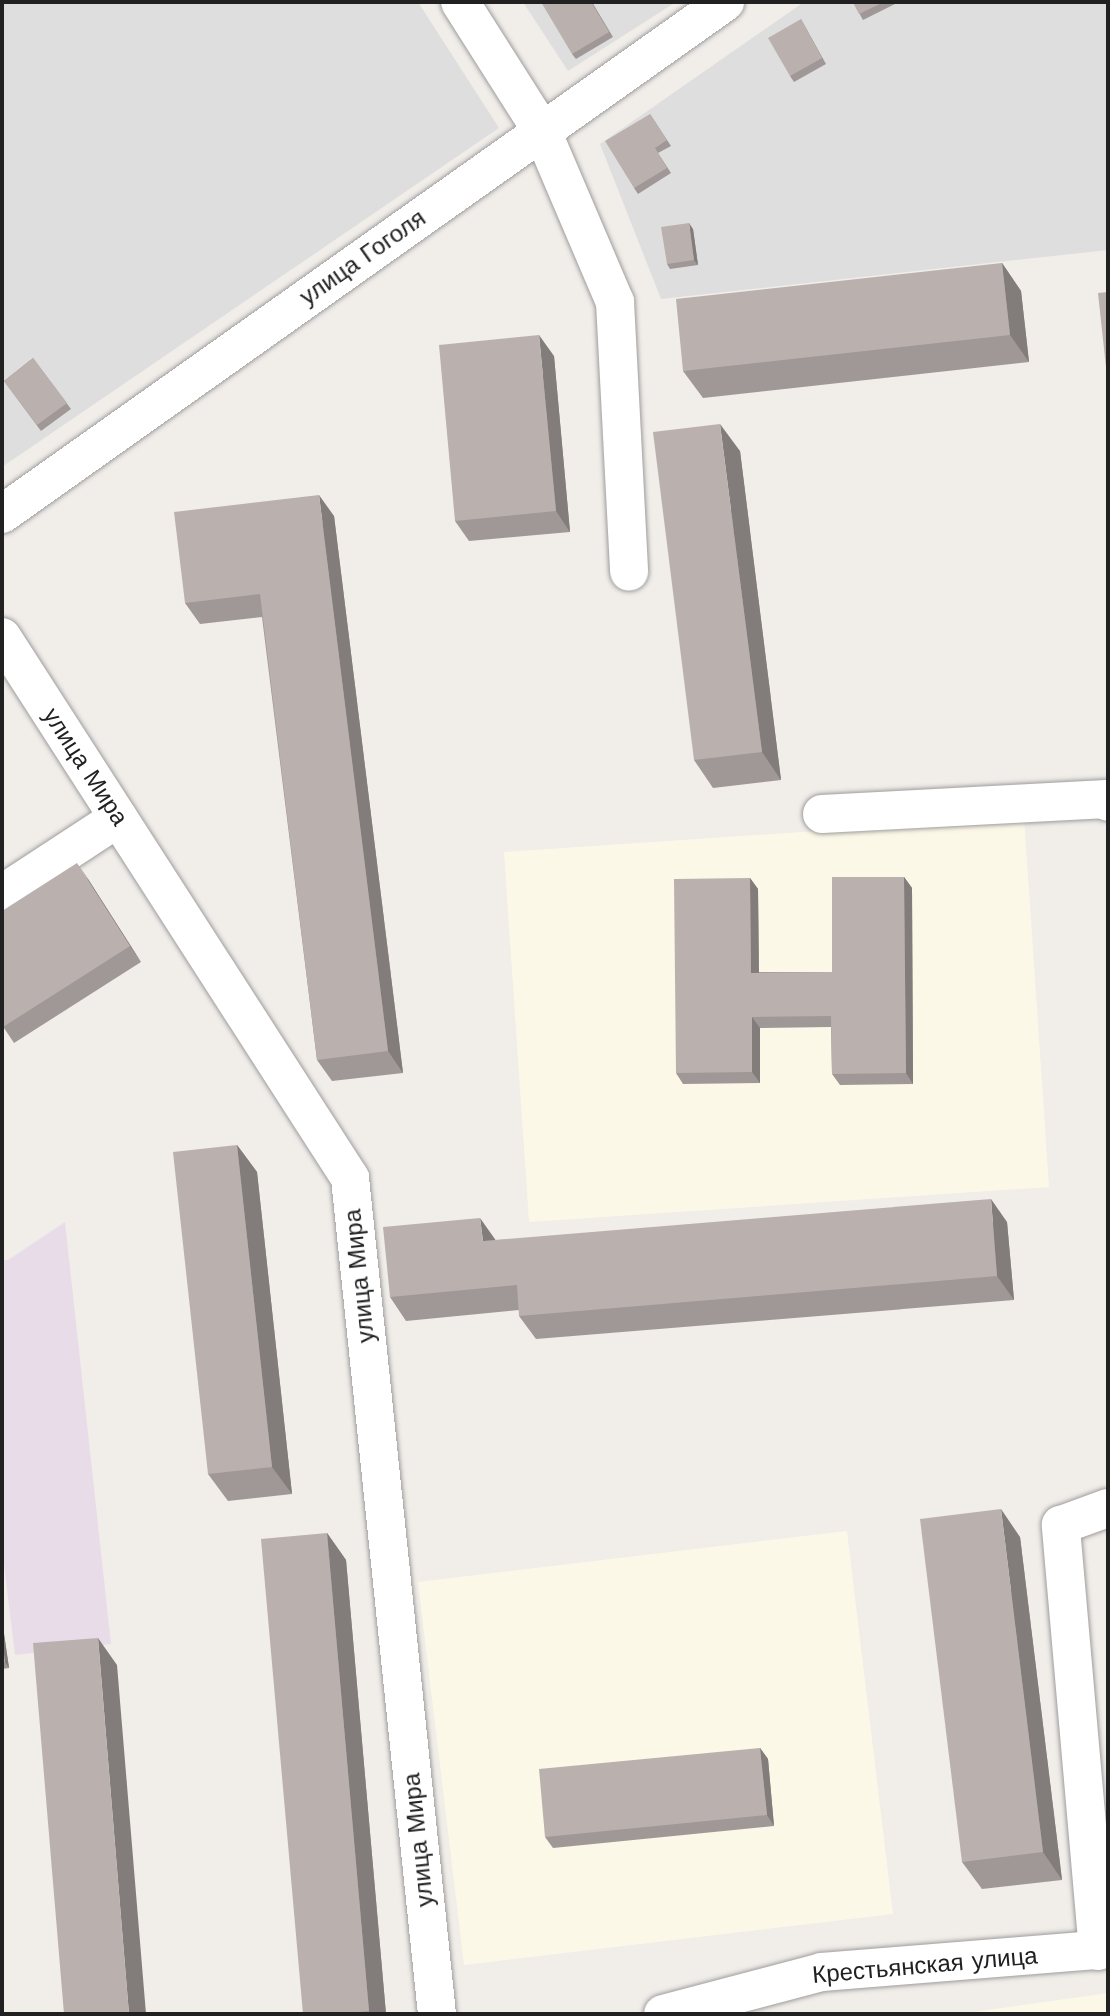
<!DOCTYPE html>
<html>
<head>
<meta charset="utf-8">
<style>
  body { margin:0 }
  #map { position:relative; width:1110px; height:2016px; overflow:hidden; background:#f1ede9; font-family:"Work Sans",sans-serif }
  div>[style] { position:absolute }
  .residential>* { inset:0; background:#dfdedf }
  .industrial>* { inset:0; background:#e9dce9 }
  .education>* { inset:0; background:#fcf8e7 }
  .roads { filter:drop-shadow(0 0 2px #9e9e9e) drop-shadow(0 0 2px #9e9e9e) }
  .minor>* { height:38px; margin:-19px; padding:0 19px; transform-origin:19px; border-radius:19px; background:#fff }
  .wall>* { inset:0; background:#a09896 }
  .shaded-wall>* { inset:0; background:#827c7a }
  .building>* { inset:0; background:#bab1af }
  span { translate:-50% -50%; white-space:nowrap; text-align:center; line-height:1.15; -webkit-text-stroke:5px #fff; paint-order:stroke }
  .street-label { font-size:24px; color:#212121 }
  .frame { position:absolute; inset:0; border:4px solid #212121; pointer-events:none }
</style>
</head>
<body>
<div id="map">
  <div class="residential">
    <div style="clip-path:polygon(2px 2px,418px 2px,499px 128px,2px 467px)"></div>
    <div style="clip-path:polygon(523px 2px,676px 2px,568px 71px)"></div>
    <div style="clip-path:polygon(804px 2px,1108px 2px,1108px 250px,661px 299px,600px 144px)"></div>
  </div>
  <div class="industrial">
    <div style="clip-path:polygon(65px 1222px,111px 1644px,15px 1655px,2px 1548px,2px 1260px,8px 1260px)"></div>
  </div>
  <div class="education">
    <div style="clip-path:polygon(1024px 817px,1049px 1187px,529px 1222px,504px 852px)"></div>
    <div style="clip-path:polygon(847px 1531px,893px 1914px,464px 1965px,418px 1582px)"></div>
    <div style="clip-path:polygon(1108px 1993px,1108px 2014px,960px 2014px)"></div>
  </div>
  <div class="roads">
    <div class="minor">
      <div style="left:460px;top:2px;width:153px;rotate:57.6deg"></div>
      <div style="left:542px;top:131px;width:186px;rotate:66.9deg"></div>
      <div style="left:615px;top:302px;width:270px;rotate:87deg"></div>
      <div style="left:2px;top:514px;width:886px;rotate:-35.3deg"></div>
      <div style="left:2px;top:637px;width:643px;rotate:57.25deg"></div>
      <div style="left:350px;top:1178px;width:841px;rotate:84.06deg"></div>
      <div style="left:822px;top:814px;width:285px;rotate:-3deg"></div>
      <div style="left:1107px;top:799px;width:3px;rotate:72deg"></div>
      <div style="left:2px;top:894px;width:139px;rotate:-33.2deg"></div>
      <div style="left:1098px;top:1951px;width:428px;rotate:-95deg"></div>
      <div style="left:1061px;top:1525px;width:50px;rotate:-19.9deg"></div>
      <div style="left:663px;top:2014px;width:164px;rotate:-14.8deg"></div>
      <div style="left:822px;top:1972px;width:287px;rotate:-4.6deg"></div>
    </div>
  </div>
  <div class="wall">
    <div style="clip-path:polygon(592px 2px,613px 37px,576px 59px,572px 54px)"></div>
    <div style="clip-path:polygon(853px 2px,899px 2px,863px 20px)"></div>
    <div style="clip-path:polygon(801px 19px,826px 64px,794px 82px,790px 76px)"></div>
    <div style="clip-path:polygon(650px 114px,671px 146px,658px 153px,671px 173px,638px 194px,634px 188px)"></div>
    <div style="clip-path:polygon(693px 229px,698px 265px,670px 269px,667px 264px)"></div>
    <div style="clip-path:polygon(1002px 263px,1021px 291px,1029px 362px,703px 398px,683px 371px)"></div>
    <div style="clip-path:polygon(554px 356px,570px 532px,469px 541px,455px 521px)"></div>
    <div style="clip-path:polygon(33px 358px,71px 409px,41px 431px,4px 381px)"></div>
    <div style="clip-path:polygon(740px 451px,781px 780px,713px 788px,694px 760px)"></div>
    <div style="clip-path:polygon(334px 516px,403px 1073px,332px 1081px,317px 1060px,262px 617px,200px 624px,185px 603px)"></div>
    <div style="clip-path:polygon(904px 877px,912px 888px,913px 1084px,840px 1085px,832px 1074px,831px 1027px,760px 1028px,760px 1083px,683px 1084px,676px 1073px,750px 878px,758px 889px,759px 972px,832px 972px)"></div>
    <div style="clip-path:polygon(88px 879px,141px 962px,14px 1043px,2px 1025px)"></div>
    <div style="clip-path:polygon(237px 1145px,257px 1172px,292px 1494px,228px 1501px,208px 1474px)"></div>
    <div style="clip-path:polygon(1007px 1222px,1014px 1300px,536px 1339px,519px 1316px,519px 1310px,406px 1321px,390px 1297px,495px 1240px)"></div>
    <div style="clip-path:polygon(327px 1533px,346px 1560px,386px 2014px,303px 2014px)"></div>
    <div style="clip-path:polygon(1020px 1537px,1062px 1880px,982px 1889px,962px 1862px)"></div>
    <div style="clip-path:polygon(2px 1620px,9px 1668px,2px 1669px)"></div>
    <div style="clip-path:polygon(760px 1748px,768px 1759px,774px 1826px,553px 1848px,545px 1837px)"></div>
  </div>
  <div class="shaded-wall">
    <div style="clip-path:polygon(689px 223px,693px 229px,698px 265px,694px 260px)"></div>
    <div style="clip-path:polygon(1002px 263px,1021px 291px,1029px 362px,1010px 335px)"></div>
    <div style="clip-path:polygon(539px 335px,554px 356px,570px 532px,556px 511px)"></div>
    <div style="clip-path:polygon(720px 424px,740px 451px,781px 780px,762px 752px)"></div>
    <div style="clip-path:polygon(319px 495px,334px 516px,403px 1073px,388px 1051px)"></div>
    <div style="clip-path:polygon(77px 863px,88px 879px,141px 962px,130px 946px)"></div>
    <div style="clip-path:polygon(904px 877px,912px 888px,913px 1084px,906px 1073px)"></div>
    <div style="clip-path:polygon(750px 878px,758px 889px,759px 984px,751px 973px)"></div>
    <div style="clip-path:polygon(752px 1017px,760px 1028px,760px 1083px,752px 1072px)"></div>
    <div style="clip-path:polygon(237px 1145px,257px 1172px,292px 1494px,272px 1467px)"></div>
    <div style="clip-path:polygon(991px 1199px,1007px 1222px,1014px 1300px,997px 1276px)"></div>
    <div style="clip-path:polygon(480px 1218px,497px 1242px,483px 1241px)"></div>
    <div style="clip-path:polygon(1001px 1509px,1020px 1537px,1062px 1880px,1043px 1852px)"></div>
    <div style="clip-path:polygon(327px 1533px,346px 1560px,386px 2014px,371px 2014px,369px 2011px)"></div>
    <div style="clip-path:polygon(2px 1620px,9px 1668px,5px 1662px,2px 1640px)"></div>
    <div style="clip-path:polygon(98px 1638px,117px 1665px,146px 2014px,129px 2014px)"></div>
    <div style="clip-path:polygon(760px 1748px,768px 1759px,774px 1826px,767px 1815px)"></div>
  </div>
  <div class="building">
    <div style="clip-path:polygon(541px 2px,591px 2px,609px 32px,572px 54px)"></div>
    <div style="clip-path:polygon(853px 2px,884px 2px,859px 14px)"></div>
    <div style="clip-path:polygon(801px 19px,822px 58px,790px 76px,768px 38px)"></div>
    <div style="clip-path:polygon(650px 114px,667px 140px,655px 148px,667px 168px,634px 188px,605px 141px)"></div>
    <div style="clip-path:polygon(689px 223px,694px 260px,667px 264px,661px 227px)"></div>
    <div style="clip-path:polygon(1002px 263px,1010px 335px,683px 371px,676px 299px)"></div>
    <div style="clip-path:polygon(1108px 292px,1108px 386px,1098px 293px)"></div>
    <div style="clip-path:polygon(539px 335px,556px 511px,455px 521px,439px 345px)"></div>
    <div style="clip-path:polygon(33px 358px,67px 403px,37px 425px,4px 381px)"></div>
    <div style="clip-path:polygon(720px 424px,762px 752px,694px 760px,653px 432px)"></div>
    <div style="clip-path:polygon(319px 495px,388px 1051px,317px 1060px,260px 594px,185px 603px,174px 512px)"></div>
    <div style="clip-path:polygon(77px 863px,130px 946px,3px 1027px,2px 1025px,2px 911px)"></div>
    <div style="clip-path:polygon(832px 877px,904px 877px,906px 1073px,832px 1074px,831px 1016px,752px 1017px,752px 1072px,676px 1073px,674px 879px,750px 878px,751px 973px,832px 972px)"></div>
    <div style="clip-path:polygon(237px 1145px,272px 1467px,208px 1474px,173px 1152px)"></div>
    <div style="clip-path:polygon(991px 1199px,997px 1276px,519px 1316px,517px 1285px,390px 1297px,383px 1227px,480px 1218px,483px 1241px)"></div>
    <div style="clip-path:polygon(1001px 1509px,1043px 1852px,962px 1862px,920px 1519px)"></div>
    <div style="clip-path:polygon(327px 1533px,369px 2011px,337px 2014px,303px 2014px,261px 1539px)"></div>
    <div style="clip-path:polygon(98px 1638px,129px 2014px,64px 2014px,33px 1643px)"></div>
    <div style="clip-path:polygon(2px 1640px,5px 1662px,2px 1663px)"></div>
    <div style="clip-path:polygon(760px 1748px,767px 1815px,545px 1837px,539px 1769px)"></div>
  </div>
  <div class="street-label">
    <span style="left:363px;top:258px;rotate:-35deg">улица Гоголя</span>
    <span style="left:85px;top:767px;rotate:57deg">улица Мира</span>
    <span style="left:360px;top:1276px;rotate:-96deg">улица Мира</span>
    <span style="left:419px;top:1840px;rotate:-96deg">улица Мира</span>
    <span style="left:925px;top:1966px;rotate:-5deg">Крестьянская улица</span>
  </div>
  <div class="frame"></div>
</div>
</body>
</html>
